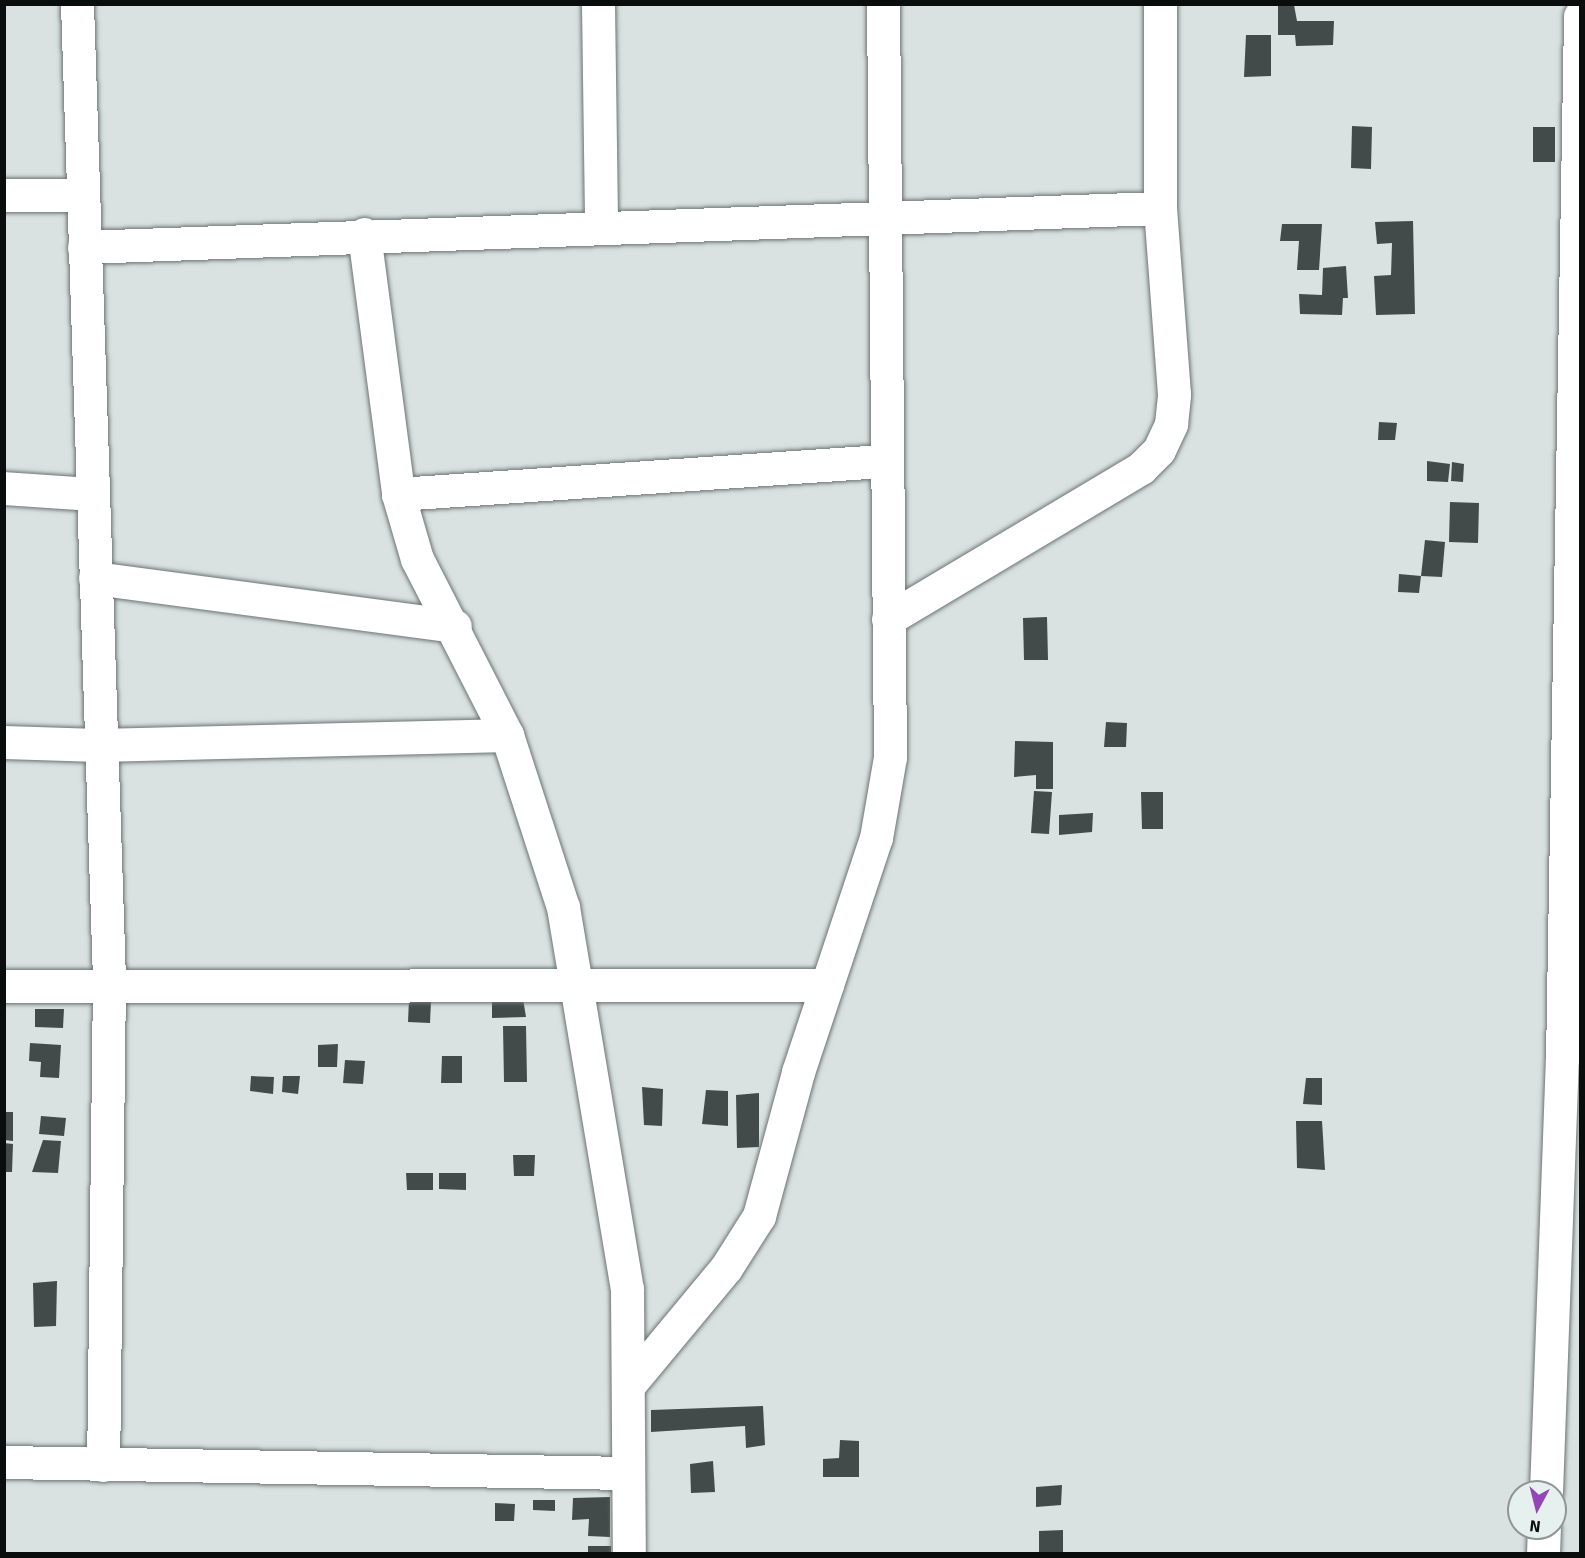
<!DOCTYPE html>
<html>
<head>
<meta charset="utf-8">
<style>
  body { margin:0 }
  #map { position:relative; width:1585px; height:1558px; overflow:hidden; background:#d9e2e1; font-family:Signika,sans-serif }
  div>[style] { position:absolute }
  .building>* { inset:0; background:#434b4a }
  .roads { filter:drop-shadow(0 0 2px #6c7473) drop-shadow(0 0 2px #6c7473) }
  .minor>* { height:33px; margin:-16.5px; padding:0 16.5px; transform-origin:16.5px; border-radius:16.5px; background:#fff }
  span { translate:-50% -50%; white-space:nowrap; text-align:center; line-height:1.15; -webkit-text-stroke:6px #e6f0ee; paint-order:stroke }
  .frame { position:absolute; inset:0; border:6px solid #090d0c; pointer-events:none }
  .north { position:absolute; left:1507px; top:1480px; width:60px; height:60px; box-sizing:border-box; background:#e6f0ee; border:2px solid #8e9594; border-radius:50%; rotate:187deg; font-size:16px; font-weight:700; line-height:24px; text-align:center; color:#090d0c }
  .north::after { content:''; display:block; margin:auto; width:21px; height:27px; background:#9546b6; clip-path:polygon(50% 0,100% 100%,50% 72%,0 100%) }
</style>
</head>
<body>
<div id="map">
  <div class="building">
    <div style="clip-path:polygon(1278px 4px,1294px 5px,1297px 21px,1334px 21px,1333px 45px,1296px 46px,1295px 35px,1278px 35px)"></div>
    <div style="clip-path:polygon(1246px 35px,1271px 35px,1271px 76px,1244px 77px)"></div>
    <div style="clip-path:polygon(1352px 126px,1372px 127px,1371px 169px,1351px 168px)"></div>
    <div style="clip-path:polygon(1533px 127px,1555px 127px,1555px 162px,1533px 162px)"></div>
    <div style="clip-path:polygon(1413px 221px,1415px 314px,1376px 315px,1374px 276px,1391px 275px,1392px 243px,1377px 244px,1375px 222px)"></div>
    <div style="clip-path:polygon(1282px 224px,1322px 224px,1319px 270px,1297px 270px,1299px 241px,1280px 241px)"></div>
    <div style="clip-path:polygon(1346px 266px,1348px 298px,1343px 298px,1342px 315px,1300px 314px,1299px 294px,1322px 295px,1323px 268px)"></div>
    <div style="clip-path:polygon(1379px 422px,1397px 423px,1395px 440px,1378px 440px)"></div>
    <div style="clip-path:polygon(1427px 461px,1450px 464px,1448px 482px,1427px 481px)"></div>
    <div style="clip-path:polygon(1452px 462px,1464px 464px,1463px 482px,1451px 481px)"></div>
    <div style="clip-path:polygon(1450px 502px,1479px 503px,1478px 543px,1449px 542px)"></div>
    <div style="clip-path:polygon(1425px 540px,1445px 542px,1442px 577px,1421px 576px)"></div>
    <div style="clip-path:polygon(1399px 574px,1421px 576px,1419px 593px,1398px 592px)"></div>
    <div style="clip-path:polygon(1047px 617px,1048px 660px,1024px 660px,1023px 618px)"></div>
    <div style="clip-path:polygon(1106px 722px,1127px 723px,1126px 747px,1104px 747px)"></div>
    <div style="clip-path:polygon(1015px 741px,1053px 742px,1053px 789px,1036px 789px,1036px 775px,1014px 777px)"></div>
    <div style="clip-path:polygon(1034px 791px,1052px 792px,1049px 834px,1031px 833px)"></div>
    <div style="clip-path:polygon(1141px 792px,1163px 792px,1163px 829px,1142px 829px)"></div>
    <div style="clip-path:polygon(1093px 813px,1092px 832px,1059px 835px,1059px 815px)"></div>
    <div style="clip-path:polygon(409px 999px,431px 1001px,430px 1023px,408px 1022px)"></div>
    <div style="clip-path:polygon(523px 999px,526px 1017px,492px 1018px,492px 1001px)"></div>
    <div style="clip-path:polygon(35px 1009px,64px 1009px,63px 1028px,35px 1027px)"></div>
    <div style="clip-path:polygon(503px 1026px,526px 1026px,527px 1082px,504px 1082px)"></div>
    <div style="clip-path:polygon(30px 1043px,61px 1045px,59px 1078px,40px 1077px,41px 1062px,29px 1061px)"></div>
    <div style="clip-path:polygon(338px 1044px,337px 1067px,318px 1067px,318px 1045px)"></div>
    <div style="clip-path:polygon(442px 1056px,462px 1056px,462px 1083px,441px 1083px)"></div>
    <div style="clip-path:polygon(345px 1060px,365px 1061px,363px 1084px,343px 1083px)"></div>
    <div style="clip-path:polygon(251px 1076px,274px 1077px,273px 1094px,250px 1091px)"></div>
    <div style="clip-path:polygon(283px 1076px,300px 1076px,298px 1094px,282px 1092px)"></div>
    <div style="clip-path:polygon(1306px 1078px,1322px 1078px,1322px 1105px,1303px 1104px)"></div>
    <div style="clip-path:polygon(642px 1087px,663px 1089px,662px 1126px,644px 1125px)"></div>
    <div style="clip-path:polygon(706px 1090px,728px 1091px,728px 1126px,702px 1124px)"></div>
    <div style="clip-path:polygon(759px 1093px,759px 1147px,737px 1148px,736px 1095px)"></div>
    <div style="clip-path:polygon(4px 1112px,13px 1112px,13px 1141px,4px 1140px)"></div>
    <div style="clip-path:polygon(41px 1116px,66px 1118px,64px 1136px,39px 1134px)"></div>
    <div style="clip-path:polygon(1296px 1121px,1322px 1121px,1325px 1170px,1297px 1168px)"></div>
    <div style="clip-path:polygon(43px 1140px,61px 1141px,58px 1173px,32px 1172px)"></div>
    <div style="clip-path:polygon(4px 1143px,13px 1144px,12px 1172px,4px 1172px)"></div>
    <div style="clip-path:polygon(513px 1155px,535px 1155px,534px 1176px,514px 1176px)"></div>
    <div style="clip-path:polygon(406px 1173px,433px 1173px,433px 1190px,407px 1190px)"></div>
    <div style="clip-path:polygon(439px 1173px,466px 1173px,466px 1190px,439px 1189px)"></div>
    <div style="clip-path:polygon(57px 1281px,56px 1326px,34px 1327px,33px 1283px)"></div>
    <div style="clip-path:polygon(763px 1406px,765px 1445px,746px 1448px,745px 1426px,651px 1432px,651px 1410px)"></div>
    <div style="clip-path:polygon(840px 1440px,859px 1441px,859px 1477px,823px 1477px,823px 1459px,839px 1458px)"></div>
    <div style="clip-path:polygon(713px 1461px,715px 1492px,691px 1493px,690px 1464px)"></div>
    <div style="clip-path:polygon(1062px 1485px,1061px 1505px,1036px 1507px,1036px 1487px)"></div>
    <div style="clip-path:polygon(610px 1497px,610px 1537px,588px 1536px,589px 1519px,572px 1520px,573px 1498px)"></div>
    <div style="clip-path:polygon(533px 1500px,555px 1500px,555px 1511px,533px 1510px)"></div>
    <div style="clip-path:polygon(495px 1503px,515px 1504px,514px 1521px,495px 1521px)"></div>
    <div style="clip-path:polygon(1063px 1530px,1063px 1554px,1039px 1554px,1039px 1531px)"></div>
    <div style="clip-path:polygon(588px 1546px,611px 1546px,611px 1554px,588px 1554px)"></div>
  </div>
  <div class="roads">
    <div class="minor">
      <div style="left:77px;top:4px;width:978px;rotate:88.12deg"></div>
      <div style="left:109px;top:981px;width:484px;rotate:90.7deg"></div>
      <div style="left:598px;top:4px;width:221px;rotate:89.2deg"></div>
      <div style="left:4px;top:195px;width:78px"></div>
      <div style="left:364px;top:234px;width:262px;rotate:82.5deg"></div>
      <div style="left:398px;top:494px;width:68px;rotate:73.7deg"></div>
      <div style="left:417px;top:559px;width:198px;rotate:62.9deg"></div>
      <div style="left:507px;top:735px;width:181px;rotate:72deg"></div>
      <div style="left:563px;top:907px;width:387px;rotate:80.5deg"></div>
      <div style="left:627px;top:1289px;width:265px;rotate:89.6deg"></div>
      <div style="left:84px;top:247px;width:1077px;rotate:-2.08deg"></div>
      <div style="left:4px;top:488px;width:88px;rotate:3.9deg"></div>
      <div style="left:398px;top:494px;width:490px;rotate:-3.9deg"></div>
      <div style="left:95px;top:578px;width:363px;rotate:7.6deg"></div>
      <div style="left:888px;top:619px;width:295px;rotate:-30.8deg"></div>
      <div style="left:1141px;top:468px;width:25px;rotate:-45deg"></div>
      <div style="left:1159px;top:450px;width:29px;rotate:-65deg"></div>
      <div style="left:1171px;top:424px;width:30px;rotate:-84deg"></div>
      <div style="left:1174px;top:394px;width:187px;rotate:-94.3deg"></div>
      <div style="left:1160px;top:208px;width:204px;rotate:-90deg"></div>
      <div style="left:4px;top:742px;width:94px;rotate:1.8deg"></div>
      <div style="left:98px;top:745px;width:409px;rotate:-1.4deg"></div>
      <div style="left:4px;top:986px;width:823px;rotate:-0.07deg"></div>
      <div style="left:628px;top:1386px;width:153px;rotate:-50.3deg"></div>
      <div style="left:726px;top:1268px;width:62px;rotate:-57.6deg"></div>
      <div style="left:759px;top:1216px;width:149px;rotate:-74.8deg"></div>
      <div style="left:798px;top:1072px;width:247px;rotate:-71.6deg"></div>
      <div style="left:876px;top:838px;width:82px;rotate:-80.2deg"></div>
      <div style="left:890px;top:757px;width:753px;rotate:-90.53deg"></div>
      <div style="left:4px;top:1462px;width:622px;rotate:1.01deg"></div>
      <div style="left:1546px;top:1492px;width:433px;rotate:-87.9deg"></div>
      <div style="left:1562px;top:1059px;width:1043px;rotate:-89.01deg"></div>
      <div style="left:1543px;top:1554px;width:26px;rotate:-88deg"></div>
    </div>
  </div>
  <div class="frame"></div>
  <div class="north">N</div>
</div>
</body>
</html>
